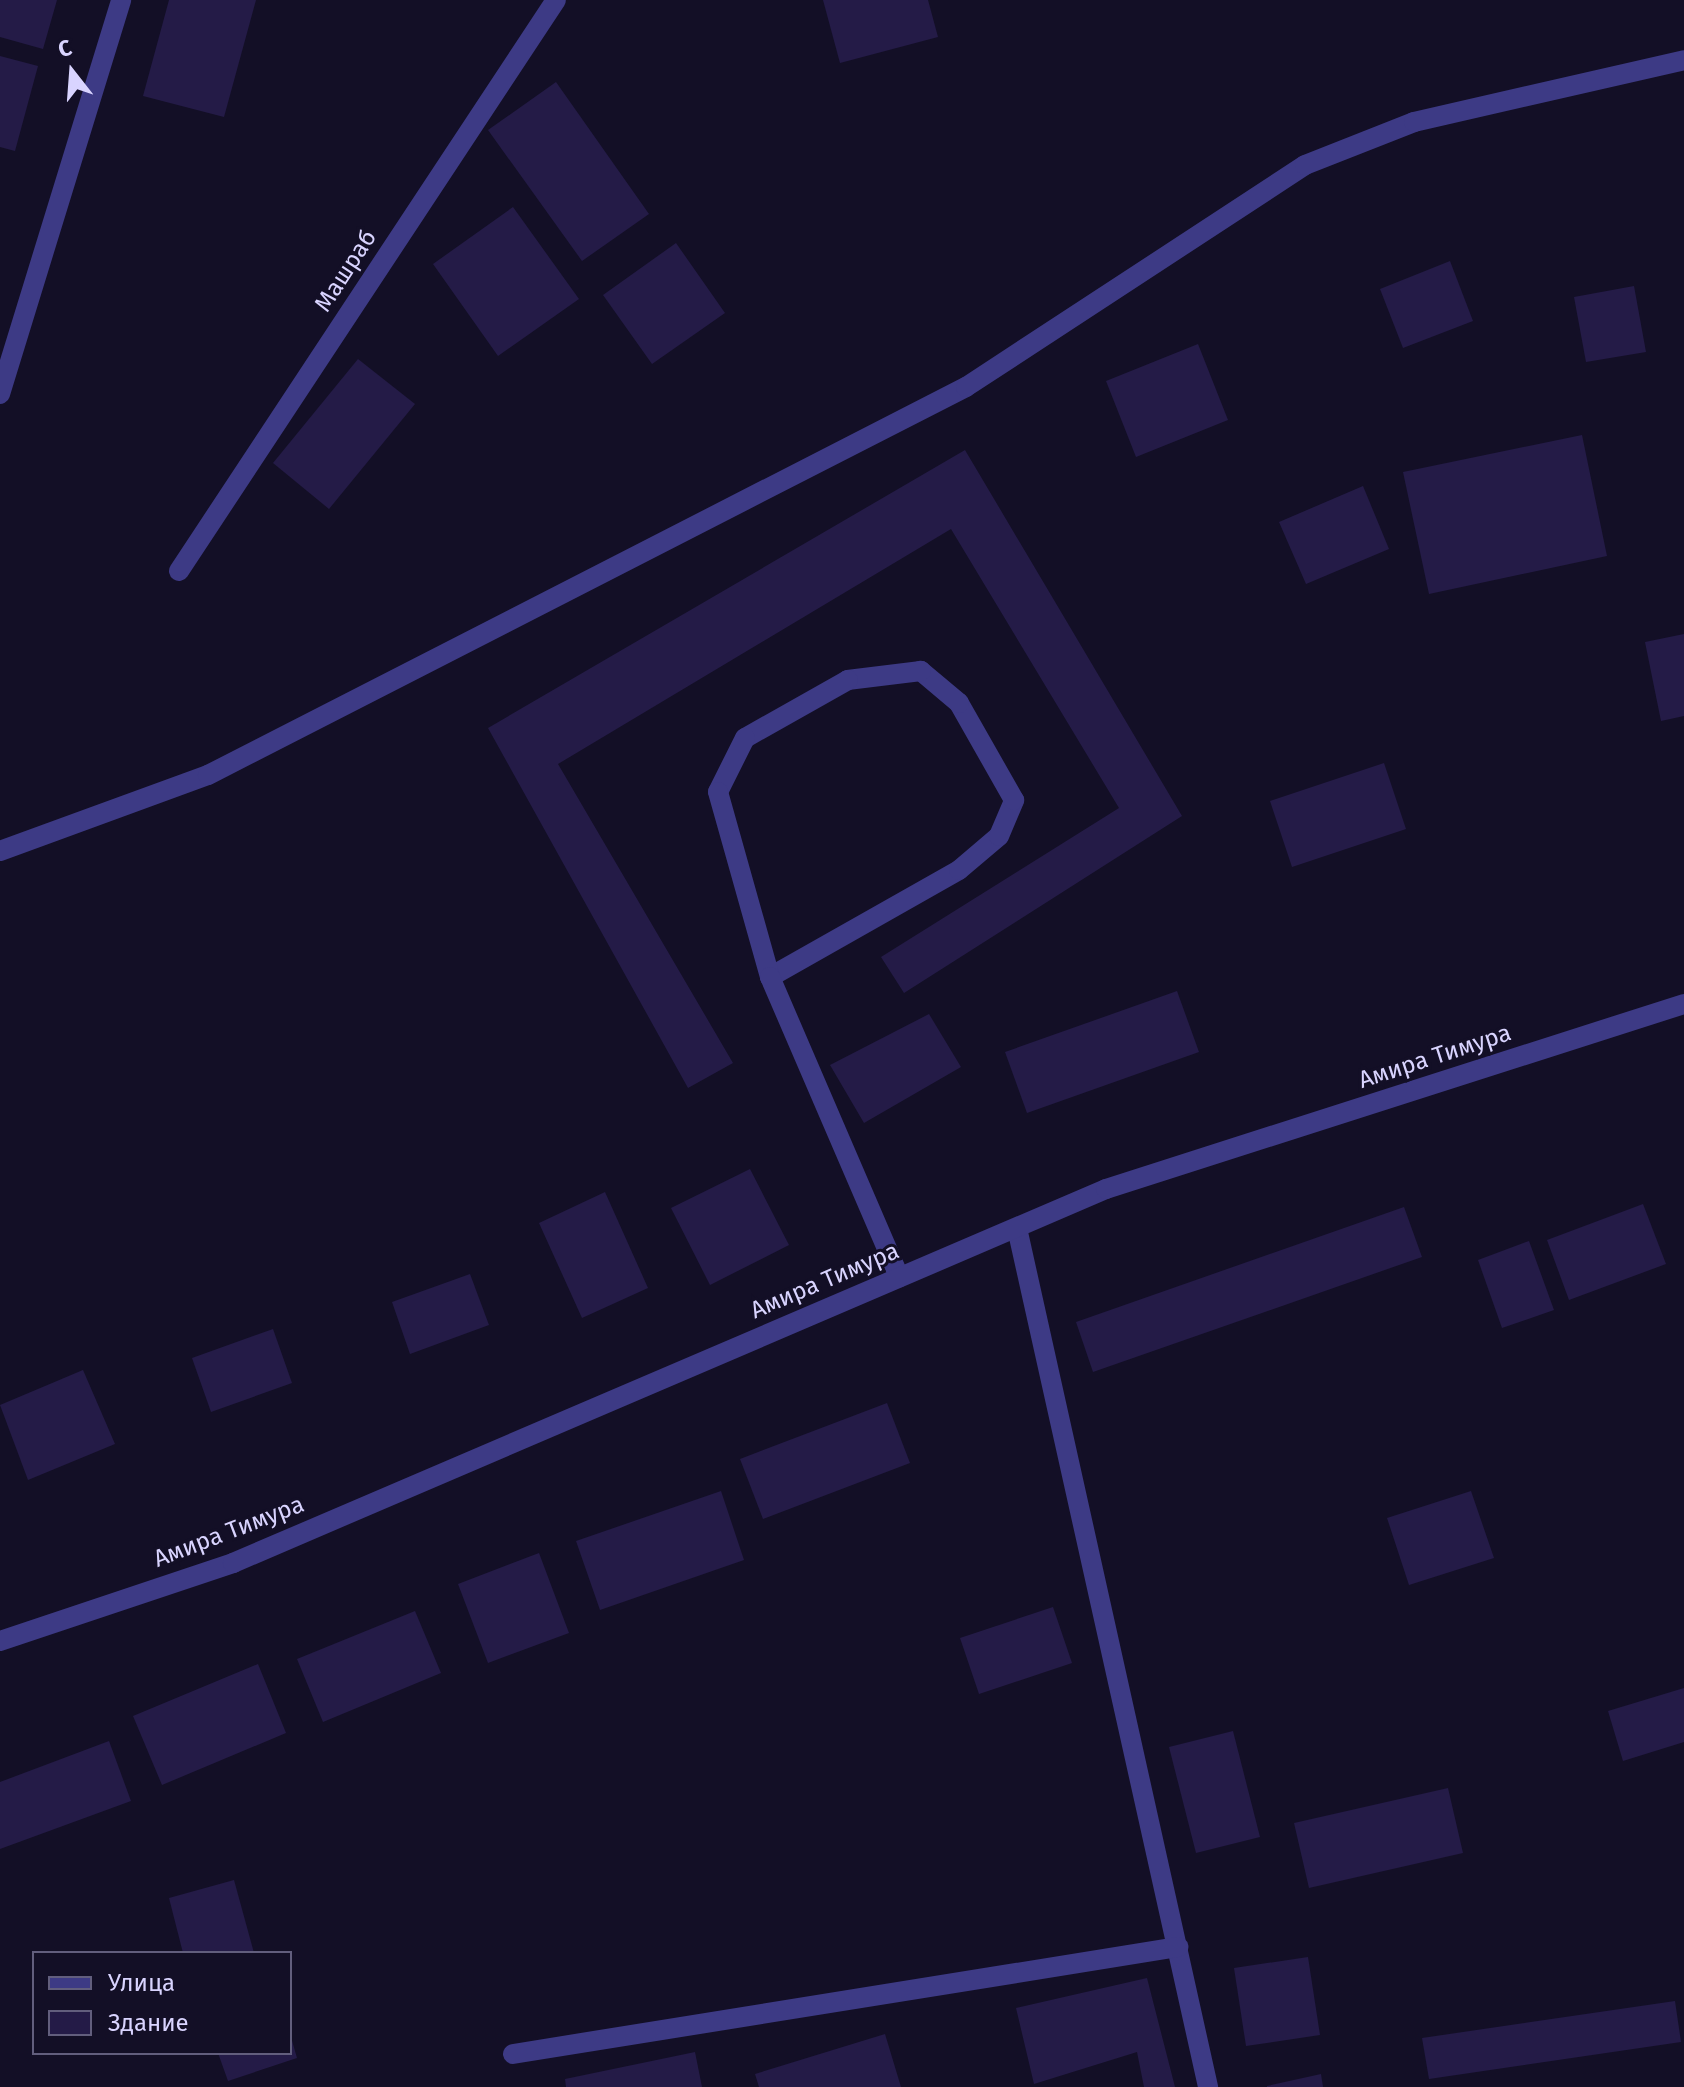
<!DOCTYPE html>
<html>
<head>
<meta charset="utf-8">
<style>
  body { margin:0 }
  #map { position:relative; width:1684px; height:2087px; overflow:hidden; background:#130f26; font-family:"Fira Sans",sans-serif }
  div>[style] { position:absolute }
  .building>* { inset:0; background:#241b47 }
  .minor>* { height:20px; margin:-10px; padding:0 10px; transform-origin:10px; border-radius:10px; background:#3d3a85 }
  span { translate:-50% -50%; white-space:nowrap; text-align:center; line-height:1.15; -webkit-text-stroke:6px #130f26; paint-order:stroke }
  .street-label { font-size:24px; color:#d9d4ff }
  .legend { position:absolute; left:32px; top:1951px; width:260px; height:104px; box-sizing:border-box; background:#130f26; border:2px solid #625e7d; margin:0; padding:10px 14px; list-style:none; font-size:24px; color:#d9d4ff }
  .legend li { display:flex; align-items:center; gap:16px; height:40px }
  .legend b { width:40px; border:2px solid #625e7d }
  .north { position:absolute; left:32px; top:32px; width:80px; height:80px; -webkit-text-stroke:6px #130f26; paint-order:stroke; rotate:343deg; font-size:22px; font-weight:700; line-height:32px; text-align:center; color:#d9d4ff }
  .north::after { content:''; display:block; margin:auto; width:28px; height:36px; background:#d9d4ff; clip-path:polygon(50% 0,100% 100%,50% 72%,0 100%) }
</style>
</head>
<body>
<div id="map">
  <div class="building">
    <div style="clip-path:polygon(0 0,57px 0,43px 49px,0 37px)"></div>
    <div style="clip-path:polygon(169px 0,256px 0,224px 117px,143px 96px)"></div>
    <div style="clip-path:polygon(823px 0,928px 0,938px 37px,840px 63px)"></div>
    <div style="clip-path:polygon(0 56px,38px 66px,15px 151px,0 147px)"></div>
    <div style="clip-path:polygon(556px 82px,649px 214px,582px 261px,488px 130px)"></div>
    <div style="clip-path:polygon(513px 207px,579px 299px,498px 356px,433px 264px)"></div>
    <div style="clip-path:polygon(676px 243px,725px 313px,652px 364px,603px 295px)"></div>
    <div style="clip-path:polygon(1450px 261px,1473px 321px,1403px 348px,1380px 289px)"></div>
    <div style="clip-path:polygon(1634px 286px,1646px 352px,1586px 362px,1574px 297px)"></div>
    <div style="clip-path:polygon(1198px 344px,1228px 420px,1136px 457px,1106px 381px)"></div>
    <div style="clip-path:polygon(358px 359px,415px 404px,329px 509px,273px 463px)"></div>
    <div style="clip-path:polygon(1582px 435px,1607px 556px,1429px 594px,1403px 472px)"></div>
    <div style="clip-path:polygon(965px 450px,1182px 816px,904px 993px,881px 957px,1119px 808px,951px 529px,558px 764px,733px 1063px,688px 1088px,488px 728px)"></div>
    <div style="clip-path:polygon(1363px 486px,1389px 549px,1306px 584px,1279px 522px)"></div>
    <div style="clip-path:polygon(1684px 634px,1684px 716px,1661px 721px,1645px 642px)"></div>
    <div style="clip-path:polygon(1384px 763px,1406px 829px,1292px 867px,1270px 801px)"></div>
    <div style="clip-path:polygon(1177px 991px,1199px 1052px,1027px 1113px,1005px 1052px)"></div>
    <div style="clip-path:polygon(929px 1014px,961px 1067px,864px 1123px,830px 1065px)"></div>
    <div style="clip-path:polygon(750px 1169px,789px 1245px,710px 1285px,671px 1208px)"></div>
    <div style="clip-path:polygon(605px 1192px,648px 1288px,582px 1318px,539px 1223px)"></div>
    <div style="clip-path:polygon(1643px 1204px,1666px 1264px,1569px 1300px,1547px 1240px)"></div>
    <div style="clip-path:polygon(1404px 1207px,1422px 1257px,1093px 1372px,1076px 1322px)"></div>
    <div style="clip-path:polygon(1529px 1241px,1554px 1310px,1502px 1328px,1478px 1260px)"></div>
    <div style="clip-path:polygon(470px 1274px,489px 1325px,410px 1354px,392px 1302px)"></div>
    <div style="clip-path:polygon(273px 1329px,292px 1383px,211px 1412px,192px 1358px)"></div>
    <div style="clip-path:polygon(83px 1370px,115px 1444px,28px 1480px,0 1405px)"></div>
    <div style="clip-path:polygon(887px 1403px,910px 1463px,763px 1519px,740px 1459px)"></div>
    <div style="clip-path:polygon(721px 1491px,744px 1560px,600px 1610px,576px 1541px)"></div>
    <div style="clip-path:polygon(1471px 1491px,1494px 1558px,1409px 1585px,1387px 1518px)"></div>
    <div style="clip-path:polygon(539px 1553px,569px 1633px,488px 1663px,458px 1584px)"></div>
    <div style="clip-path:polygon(1053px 1607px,1072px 1663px,979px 1694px,960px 1638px)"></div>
    <div style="clip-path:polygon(415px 1611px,441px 1673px,323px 1722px,297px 1659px)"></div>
    <div style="clip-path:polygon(258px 1664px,286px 1733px,162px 1785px,133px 1716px)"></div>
    <div style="clip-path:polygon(1684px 1688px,1684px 1742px,1623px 1761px,1608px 1711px)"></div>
    <div style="clip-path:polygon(1233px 1731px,1260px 1837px,1196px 1853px,1169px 1747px)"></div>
    <div style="clip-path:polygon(109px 1741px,131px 1801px,0 1849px,0 1782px)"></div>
    <div style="clip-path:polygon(1448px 1788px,1463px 1853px,1309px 1888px,1294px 1823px)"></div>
    <div style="clip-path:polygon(234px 1880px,254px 1953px,183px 1953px,169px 1898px)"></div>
    <div style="clip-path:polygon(1308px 1957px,1320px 2035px,1246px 2046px,1234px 1968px)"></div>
    <div style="clip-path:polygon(1147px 1978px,1175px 2087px,1144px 2087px,1137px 2052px,1034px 2084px,1016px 2008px)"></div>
    <div style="clip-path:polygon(1675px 2001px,1681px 2042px,1429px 2079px,1422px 2038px)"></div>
    <div style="clip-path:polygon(885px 2034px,901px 2087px,759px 2087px,755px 2074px)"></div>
    <div style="clip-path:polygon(291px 2037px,297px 2058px,228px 2081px,218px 2053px,290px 2053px)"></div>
    <div style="clip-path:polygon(695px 2052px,702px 2087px,566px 2087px,565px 2079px)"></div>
    <div style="clip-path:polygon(1321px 2074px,1323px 2087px,1267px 2087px,1267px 2086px)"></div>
  </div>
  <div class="minor">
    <div style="left:0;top:394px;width:412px;rotate:-72.9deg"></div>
    <div style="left:179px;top:571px;width:684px;rotate:-56.57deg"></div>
    <div style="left:0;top:851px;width:221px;rotate:-20.1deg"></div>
    <div style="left:208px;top:775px;width:852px;rotate:-27.11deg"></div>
    <div style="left:966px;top:387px;width:405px;rotate:-33.2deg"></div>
    <div style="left:1305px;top:165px;width:117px;rotate:-21.5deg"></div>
    <div style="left:1414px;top:122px;width:277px;rotate:-12.9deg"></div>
    <div style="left:770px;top:977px;width:217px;rotate:-29.5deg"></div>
    <div style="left:959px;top:870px;width:52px;rotate:-40.4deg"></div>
    <div style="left:999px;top:836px;width:39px;rotate:-67deg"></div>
    <div style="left:1014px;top:800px;width:112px;rotate:-119.6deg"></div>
    <div style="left:959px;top:703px;width:50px;rotate:-139.9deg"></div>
    <div style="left:921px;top:671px;width:74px;rotate:173deg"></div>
    <div style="left:848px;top:680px;width:118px;rotate:150.6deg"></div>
    <div style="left:745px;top:738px;width:60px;rotate:116.6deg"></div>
    <div style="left:718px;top:792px;width:192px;rotate:74.3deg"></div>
    <div style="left:770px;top:977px;width:327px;rotate:66.7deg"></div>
    <div style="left:1017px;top:1228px;width:880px;rotate:77.46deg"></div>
    <div style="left:0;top:1641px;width:246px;rotate:-18.5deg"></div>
    <div style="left:233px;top:1563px;width:950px;rotate:-23.19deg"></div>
    <div style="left:1106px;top:1189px;width:607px;rotate:-17.75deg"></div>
    <div style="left:513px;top:2054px;width:674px;rotate:-9.14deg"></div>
  </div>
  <div class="street-label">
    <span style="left:346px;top:271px;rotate:-57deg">Машраб</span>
    <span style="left:1435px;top:1057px;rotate:-18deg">Амира Тимура</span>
    <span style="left:825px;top:1281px;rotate:-23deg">Амира Тимура</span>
    <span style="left:229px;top:1532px;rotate:-21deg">Амира Тимура</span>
  </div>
  <ul class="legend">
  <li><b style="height:10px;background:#3d3a85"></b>Улица</li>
  <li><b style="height:22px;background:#241b47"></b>Здание</li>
  </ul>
  <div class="north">С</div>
</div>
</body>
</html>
